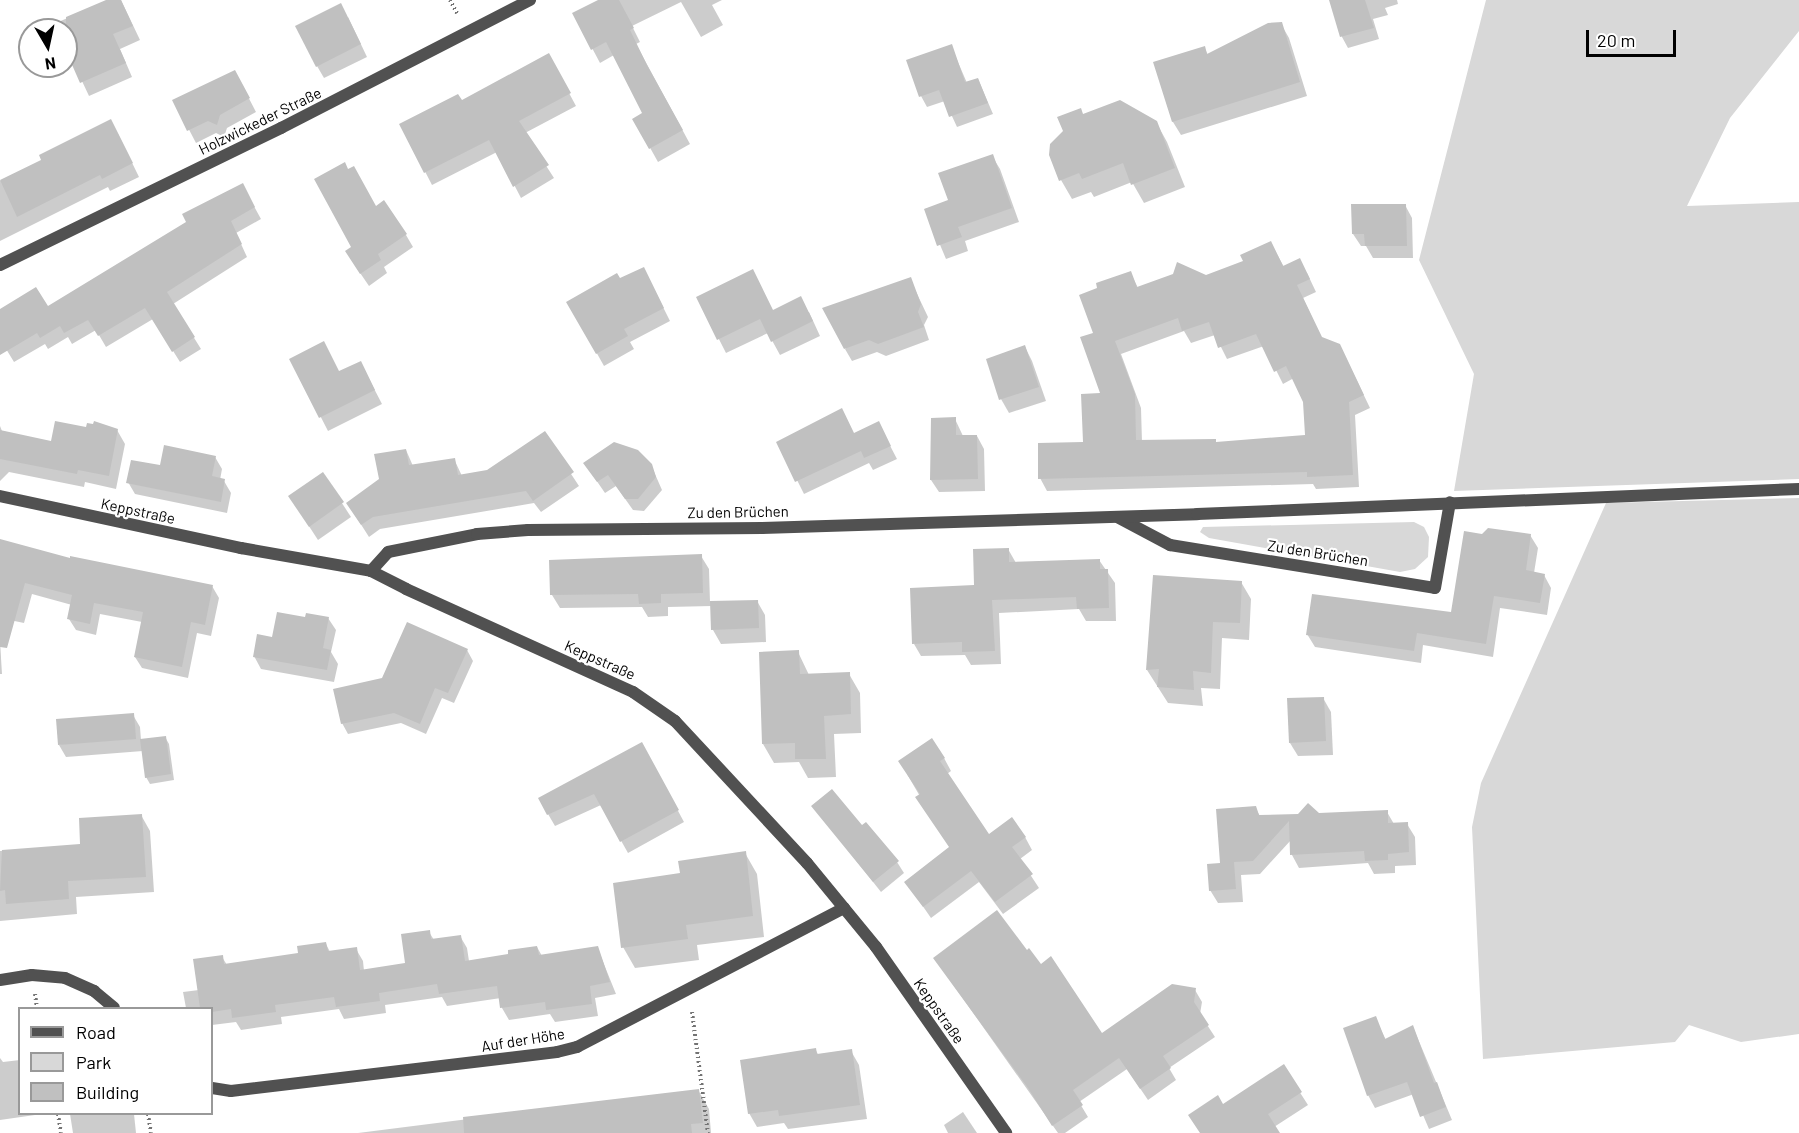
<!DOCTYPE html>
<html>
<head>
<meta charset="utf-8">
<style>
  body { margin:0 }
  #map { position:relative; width:1799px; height:1133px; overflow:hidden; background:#fff; font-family:Barlow,sans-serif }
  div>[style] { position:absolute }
  .green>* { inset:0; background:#d8d8d8 }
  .shadow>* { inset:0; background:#0003 }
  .building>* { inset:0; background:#c0c0c0 }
  .path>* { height:4px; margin-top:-2px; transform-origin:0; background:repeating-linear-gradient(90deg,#737373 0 1.5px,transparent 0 4.5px) }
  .minor>* { height:12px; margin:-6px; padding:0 6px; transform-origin:6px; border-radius:6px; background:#515151 }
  span { translate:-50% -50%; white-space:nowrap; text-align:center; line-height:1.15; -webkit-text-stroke:4.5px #fff; paint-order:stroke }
  .street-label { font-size:15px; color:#000 }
  .legend { position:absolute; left:18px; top:1007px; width:195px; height:108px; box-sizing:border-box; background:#fff; border:2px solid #999; margin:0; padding:8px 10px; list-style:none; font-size:18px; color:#000 }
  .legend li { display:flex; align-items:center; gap:12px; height:30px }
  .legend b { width:30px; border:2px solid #999 }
  .north { position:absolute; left:18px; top:18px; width:60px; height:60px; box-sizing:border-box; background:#fff; border:2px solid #999; border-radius:50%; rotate:171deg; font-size:16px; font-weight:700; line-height:24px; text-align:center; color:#000 }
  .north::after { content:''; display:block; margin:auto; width:21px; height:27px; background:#000; clip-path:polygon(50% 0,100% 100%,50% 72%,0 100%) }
  .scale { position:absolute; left:1586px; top:30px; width:90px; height:27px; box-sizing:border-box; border:3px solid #000; border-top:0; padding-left:8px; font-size:18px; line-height:21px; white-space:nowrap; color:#000; -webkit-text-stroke:4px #fff; paint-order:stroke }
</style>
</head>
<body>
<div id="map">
  <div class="green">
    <div style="clip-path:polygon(1486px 0,1799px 0,1799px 31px,1730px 118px,1687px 206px,1799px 202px,1799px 479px,1454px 491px,1474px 374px,1419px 260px)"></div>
    <div style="clip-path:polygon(1799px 498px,1799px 1034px,1741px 1042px,1689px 1025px,1675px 1042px,1483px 1059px,1472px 827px,1481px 783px,1606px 503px)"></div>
    <div style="clip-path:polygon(1414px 522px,1424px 527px,1429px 537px,1428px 557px,1415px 569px,1400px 572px,1209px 538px,1200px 532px,1203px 527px)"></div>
  </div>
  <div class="shadow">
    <div style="clip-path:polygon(109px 0,121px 0,140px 40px,120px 49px,132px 77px,89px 96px,66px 47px,66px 30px,59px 30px,56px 23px)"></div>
    <div style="clip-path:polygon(601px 0,722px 0,712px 5px,723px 25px,701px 37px,681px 2px,632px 26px,640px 42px,636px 44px,690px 144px,658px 162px,634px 119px,644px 114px,614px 55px,600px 63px,574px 14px)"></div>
    <div style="clip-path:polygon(1330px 0,1397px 0,1398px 4px,1385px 8px,1388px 15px,1373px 19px,1379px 39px,1348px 48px,1342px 37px)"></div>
    <div style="clip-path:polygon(348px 17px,367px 57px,324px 78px,317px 66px)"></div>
    <div style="clip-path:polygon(1281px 24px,1289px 38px,1307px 96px,1181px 135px,1173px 122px,1155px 63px,1204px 47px,1208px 55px)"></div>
    <div style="clip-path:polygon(951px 46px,967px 83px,978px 79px,993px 114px,957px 127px,945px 101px,927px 107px,921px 96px)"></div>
    <div style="clip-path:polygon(555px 67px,576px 106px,525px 133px,554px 178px,521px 198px,497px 152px,432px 185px,401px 125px)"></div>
    <div style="clip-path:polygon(242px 85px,256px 112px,227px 128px,224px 137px,216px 133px,196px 143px,174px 101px)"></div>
    <div style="clip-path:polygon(1084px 116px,1156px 122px,1167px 142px,1185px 187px,1144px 203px,1132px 182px,1094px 197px,1091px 192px,1072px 199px,1061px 180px)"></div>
    <div style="clip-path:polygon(118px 134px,139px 177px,110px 191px,108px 187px,0 241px,0 181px,43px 160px)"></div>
    <div style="clip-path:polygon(992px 156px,1000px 169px,1019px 222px,965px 241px,968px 251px,946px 259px,925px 209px,950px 201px)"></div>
    <div style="clip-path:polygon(348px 171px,376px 208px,406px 235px,413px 247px,384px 267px,387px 273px,369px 286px,354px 264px)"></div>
    <div style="clip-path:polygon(249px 197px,261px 219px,236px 233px,247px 257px,173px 304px,201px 349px,180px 362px,153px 319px,106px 347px,96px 330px,72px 344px,68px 337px,48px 349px,45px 344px,14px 362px,0 339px,0 311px,47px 308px)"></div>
    <div style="clip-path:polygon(1405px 205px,1412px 218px,1413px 258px,1373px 258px,1366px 246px,1361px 246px,1353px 234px)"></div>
    <div style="clip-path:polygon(evenodd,1271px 243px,1284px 267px,1307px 273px,1316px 292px,1303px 298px,1322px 339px,1346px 358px,1370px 408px,1355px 415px,1359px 487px,1316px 489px,1313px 484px,1047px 491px,1040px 478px,1085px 444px,1102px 395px,1095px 334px,1130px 272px,1138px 288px,1206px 277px,1245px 262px,1271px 243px,1184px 331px,1191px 343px,1215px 335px,1227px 359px,1264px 346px,1283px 384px,1294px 378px,1305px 402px,1306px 437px,1216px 443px,1142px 442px,1141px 408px,1121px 354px,1184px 331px)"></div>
    <div style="clip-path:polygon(910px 279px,928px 317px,924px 325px,929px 340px,886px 356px,877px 352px,852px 361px,845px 349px)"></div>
    <div style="clip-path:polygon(619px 280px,650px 281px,670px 321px,630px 342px,634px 349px,604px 366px,568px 302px)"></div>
    <div style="clip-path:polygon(698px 298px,774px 312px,809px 312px,820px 336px,780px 355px,768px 333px,726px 353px)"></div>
    <div style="clip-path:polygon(1025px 347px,1032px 361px,1046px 401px,1009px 413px,1001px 399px,988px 360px)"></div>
    <div style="clip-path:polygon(291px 359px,340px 373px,368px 377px,382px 404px,328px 431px)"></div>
    <div style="clip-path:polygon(955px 419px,963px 436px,977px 436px,984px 449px,985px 491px,939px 492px,931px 480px)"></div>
    <div style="clip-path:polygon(0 426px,2px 431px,52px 443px,87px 429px,117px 430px,125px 444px,116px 489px,85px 482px,84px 487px,9px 472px,0 481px)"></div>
    <div style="clip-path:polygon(544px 433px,579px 486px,541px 512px,534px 503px,380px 529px,369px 537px,355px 515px,406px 450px,413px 466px,454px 459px,462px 476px,488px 472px)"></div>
    <div style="clip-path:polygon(855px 435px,885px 436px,897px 459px,873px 470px,869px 463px,804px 494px,778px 442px)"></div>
    <div style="clip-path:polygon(215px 457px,222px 469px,220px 480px,224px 481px,231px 493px,227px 513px,135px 494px,128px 482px,161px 467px)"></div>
    <div style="clip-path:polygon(585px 464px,651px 465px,662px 490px,644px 511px,633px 510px,616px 486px,605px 493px)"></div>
    <div style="clip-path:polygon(323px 474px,351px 517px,318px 540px,290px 497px)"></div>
    <div style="clip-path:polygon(1483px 535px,1530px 535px,1538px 548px,1534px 573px,1544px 575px,1551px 588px,1547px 615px,1500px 608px,1493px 657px,1423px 645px,1421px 663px,1315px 647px,1307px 634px,1452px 613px)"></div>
    <div style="clip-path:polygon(0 542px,71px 560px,212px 586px,219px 598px,211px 636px,197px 633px,188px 678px,142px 668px,135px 657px,142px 622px,100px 614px,96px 635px,76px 630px,69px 619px,72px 605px,32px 594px,24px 623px,0 618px)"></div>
    <div style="clip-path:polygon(1008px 549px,1016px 563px,1099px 560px,1115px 583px,1116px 621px,1086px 621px,1079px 609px,999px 613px,1001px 664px,971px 665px,965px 655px,921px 656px,914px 644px,975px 587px)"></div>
    <div style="clip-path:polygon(701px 556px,709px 569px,710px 602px,757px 601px,765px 615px,766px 642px,721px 644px,713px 630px,712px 606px,668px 607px,668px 616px,648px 617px,642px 607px,560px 608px,552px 595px)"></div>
    <div style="clip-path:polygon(1241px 582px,1251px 599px,1249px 640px,1222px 638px,1220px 689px,1201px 688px,1203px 706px,1168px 703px,1147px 670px)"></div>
    <div style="clip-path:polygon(328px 618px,336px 630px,331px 652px,338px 664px,334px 682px,261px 669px,254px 656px,274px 639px,307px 619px)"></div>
    <div style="clip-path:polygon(0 641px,2px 674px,0 674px)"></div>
    <div style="clip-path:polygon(467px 650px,473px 661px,454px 703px,442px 698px,426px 734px,401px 723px,348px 734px,342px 723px,383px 680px)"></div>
    <div style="clip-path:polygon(798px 652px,809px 675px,849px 674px,860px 693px,861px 733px,834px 734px,836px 777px,808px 778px,799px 762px,774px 763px,763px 744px)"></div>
    <div style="clip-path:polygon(1323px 698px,1331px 712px,1333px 755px,1298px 756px,1290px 743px)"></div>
    <div style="clip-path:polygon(133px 715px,140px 727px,141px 740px,165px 737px,169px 744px,174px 780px,150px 784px,146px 777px,143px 751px,66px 757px,59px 745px)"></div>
    <div style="clip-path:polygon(648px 755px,684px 822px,628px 853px,601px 805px,555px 826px,548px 814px)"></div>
    <div style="clip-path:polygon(944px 758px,951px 771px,947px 774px,989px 836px,1025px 837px,1032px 850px,1020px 859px,1039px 888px,1003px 914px,979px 882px,931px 918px,906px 882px,950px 848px,907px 774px)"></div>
    <div style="clip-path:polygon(813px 806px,862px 827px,897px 862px,904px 873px,881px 892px)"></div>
    <div style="clip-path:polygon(1255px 808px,1260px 816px,1387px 812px,1394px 824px,1407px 824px,1415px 837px,1416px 865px,1395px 866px,1395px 873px,1374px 874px,1368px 863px,1299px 868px,1292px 855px,1291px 840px,1260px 874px,1241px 875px,1243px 902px,1218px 903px,1210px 890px,1222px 864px)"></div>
    <div style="clip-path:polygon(141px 815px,150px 831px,154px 892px,76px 897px,77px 914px,0 921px,0 851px,82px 845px)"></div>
    <div style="clip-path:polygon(745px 853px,757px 874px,764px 937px,697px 945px,699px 960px,635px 968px,623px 947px,682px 874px)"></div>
    <div style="clip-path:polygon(429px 932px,434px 940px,460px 936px,467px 948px,469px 961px,510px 955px,537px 947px,542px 956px,597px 947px,616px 994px,595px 998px,598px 1016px,555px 1022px,550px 1014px,509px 1020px,502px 1008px,501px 998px,447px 1006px,442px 997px,385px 1005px,386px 1013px,344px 1019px,339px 1009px,281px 1017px,282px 1024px,241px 1030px,236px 1022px,212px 1025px,212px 1008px,186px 1008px,183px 992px,199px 990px,222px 957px,227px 965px,300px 954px,326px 944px,330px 952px,356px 949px,363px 961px,364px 971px,407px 964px)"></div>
    <div style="clip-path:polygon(1026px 952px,1101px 1036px,1195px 990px,1202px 1002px,1200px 1014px,1215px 1037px,1169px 1068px,1176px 1080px,1148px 1100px,1127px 1069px,1079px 1102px,1088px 1117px,1065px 1133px,1058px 1133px,935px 959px)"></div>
    <div style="clip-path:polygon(1375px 1018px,1386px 1040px,1413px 1027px,1452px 1120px,1429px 1129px,1414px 1094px,1375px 1108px,1368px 1095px)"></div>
    <div style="clip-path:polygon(815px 1049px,819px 1056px,851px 1051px,859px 1065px,867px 1119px,788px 1129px,784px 1123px,757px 1127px,749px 1113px)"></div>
    <div style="clip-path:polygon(0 1058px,3px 1062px,20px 1060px,20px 1114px,42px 1114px,0 1120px)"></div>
    <div style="clip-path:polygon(1283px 1066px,1308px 1105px,1274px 1127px,1278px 1133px,1200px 1133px,1223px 1106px)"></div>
    <div style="clip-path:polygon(698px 1090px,709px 1109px,711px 1133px,358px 1133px)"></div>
    <div style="clip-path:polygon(963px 1112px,977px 1133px,948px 1133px,944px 1125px)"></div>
    <div style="clip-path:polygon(70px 1114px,134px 1114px,136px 1133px,73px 1133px)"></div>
  </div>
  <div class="building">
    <div style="clip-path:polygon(106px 0,121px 0,133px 26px,113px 34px,126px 63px,80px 83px,66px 51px,66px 17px)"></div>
    <div style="clip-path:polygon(598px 0,619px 0,634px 28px,630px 30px,647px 65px,683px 130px,649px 149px,632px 119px,642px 113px,606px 42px,591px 50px,572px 13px)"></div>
    <div style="clip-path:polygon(1329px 0,1365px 0,1374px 28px,1340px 37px)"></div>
    <div style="clip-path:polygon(341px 3px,361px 44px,316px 67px,295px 26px)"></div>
    <div style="clip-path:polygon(1282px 22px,1300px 82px,1172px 122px,1153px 62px,1205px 46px,1207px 54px,1268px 23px)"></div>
    <div style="clip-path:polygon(952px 44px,965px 82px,978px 78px,988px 103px,949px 117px,939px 90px,919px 97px,906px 60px)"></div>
    <div style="clip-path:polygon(549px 53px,571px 93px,519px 121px,549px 165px,513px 187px,489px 140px,424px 173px,399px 124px,458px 94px,462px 100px)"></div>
    <div style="clip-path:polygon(235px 70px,250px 98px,220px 115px,217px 125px,208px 121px,187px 131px,172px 100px)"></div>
    <div style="clip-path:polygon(1120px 100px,1157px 121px,1175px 168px,1131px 185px,1123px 163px,1082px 179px,1079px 173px,1059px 181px,1049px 155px,1050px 144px,1063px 131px,1057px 117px,1081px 108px,1083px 114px)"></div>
    <div style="clip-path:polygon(111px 119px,133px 163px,102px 179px,100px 175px,17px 217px,0 180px,41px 160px,39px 155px)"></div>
    <div style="clip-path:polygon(993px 154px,1012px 208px,958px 227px,962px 237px,937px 246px,924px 209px,948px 200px,938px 173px)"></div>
    <div style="clip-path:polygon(345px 162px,348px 169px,354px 166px,376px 206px,384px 200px,407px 234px,378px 254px,381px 260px,360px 274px,345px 251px,351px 247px,314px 179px)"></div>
    <div style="clip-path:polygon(243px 183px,255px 207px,231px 221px,242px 244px,167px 292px,195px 337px,172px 352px,145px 308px,98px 336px,88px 320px,64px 333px,60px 326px,40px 338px,37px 333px,0 355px,0 309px,36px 287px,48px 306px,186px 222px,182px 214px)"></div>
    <div style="clip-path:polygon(1351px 204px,1406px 204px,1407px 246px,1365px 246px,1364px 234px,1352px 234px)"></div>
    <div style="clip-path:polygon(evenodd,1271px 241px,1283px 266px,1300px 258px,1310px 279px,1297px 285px,1322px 337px,1340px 344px,1364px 395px,1349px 402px,1353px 475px,1307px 477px,1307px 472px,1038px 479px,1038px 443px,1083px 442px,1081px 394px,1100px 393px,1080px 337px,1093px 333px,1079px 295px,1097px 288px,1096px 283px,1131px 271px,1137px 287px,1173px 274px,1177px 262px,1206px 275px,1243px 261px,1240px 255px,1271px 241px,1178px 318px,1182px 331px,1209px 322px,1218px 348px,1256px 334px,1274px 372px,1286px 366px,1303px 402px,1305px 435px,1216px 442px,1216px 439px,1136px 440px,1135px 394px,1115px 341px,1178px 318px)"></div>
    <div style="clip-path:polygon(644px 267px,664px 308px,624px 329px,628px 336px,596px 354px,566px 302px,617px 273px,620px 278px)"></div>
    <div style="clip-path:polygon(753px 269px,773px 310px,801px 296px,813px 321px,771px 342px,760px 319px,717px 340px,696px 297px)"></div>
    <div style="clip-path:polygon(911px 277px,921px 304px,918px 312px,924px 327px,878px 344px,869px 340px,844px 349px,822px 308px)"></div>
    <div style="clip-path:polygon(324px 341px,339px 371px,361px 361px,375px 390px,319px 418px,289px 359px)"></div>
    <div style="clip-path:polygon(1025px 345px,1039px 387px,999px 400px,986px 359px)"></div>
    <div style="clip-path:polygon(842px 408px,854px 433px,879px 421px,891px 446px,864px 458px,861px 451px,795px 482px,776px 442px)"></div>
    <div style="clip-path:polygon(956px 417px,956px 435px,977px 435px,978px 479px,930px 480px,931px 418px)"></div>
    <div style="clip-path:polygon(55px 421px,86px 427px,87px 423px,93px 424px,94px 421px,118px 429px,109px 476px,78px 470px,77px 474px,0 459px,0 430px,51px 441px)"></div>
    <div style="clip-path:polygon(545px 431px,574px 472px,533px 501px,526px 491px,373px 517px,361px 525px,346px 503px,379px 479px,374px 454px,406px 449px,409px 465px,455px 458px,458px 475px,487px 470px)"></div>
    <div style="clip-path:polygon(614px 442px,638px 450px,652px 464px,656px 477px,638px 499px,625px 499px,608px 475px,597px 482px,583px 463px)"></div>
    <div style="clip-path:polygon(164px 445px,216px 456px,212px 476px,225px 479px,221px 502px,126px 483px,131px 460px,160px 465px)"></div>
    <div style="clip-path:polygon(323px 472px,344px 502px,309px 527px,288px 496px)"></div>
    <div style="clip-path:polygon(1488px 528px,1531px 534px,1526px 570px,1545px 574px,1540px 603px,1494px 596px,1486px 644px,1417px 633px,1414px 651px,1306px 635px,1312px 594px,1451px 612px,1464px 531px,1482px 534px)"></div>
    <div style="clip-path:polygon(0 539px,70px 558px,70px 556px,213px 585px,205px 625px,191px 622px,182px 667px,134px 657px,143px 612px,94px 603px,90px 624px,67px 619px,72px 595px,25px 583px,7px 648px,0 647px)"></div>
    <div style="clip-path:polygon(1009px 548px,1009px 562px,1100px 559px,1100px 569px,1108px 569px,1109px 608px,1077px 609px,1076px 597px,992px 600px,995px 651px,962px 652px,962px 642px,912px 644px,910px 588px,974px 585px,973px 549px)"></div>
    <div style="clip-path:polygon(702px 554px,703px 593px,661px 594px,661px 603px,639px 604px,638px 594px,550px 595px,549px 560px)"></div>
    <div style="clip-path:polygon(1153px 575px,1242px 581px,1240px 623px,1213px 622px,1211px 673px,1193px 671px,1194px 690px,1157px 687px,1159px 669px,1146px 670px)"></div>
    <div style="clip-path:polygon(758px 600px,759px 628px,711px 630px,710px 601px)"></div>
    <div style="clip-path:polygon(277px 612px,305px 617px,306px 613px,329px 617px,323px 648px,331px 650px,327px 670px,253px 657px,257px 634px,272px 637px)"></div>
    <div style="clip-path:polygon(407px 622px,468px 649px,448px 693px,435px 688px,420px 724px,394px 713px,341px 724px,333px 689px,382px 678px)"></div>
    <div style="clip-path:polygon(799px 650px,800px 674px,850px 672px,851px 714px,824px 716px,826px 759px,795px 759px,795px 743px,762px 744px,759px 652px)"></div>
    <div style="clip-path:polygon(1324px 697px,1326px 741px,1289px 743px,1287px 698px)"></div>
    <div style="clip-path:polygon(134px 713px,136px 739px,58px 745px,56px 719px)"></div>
    <div style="clip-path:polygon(166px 736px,171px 774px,145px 778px,140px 739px)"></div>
    <div style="clip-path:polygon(932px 738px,945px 758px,940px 761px,989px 834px,1012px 817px,1026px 837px,1012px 847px,1033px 874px,995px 902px,971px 871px,923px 907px,904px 882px,949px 847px,915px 797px,920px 794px,898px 761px)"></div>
    <div style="clip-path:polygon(642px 742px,679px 810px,620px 842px,594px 794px,547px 815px,538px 798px)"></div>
    <div style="clip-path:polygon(832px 789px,862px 825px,866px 822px,899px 861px,873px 882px,811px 806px)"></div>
    <div style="clip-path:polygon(1308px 803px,1319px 813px,1388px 810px,1388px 823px,1408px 822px,1409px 852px,1388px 854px,1388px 860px,1365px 861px,1364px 851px,1290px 855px,1289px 821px,1253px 861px,1234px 862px,1236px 889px,1209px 891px,1207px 864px,1220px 863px,1216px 809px,1256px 806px,1259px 815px,1298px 814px)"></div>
    <div style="clip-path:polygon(142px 814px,146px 877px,68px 881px,69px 899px,6px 904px,5px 890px,0 891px,2px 850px,80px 844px,79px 818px)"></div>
    <div style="clip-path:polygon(746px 851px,753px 916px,686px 925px,688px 939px,621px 948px,613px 883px,680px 873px,678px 861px)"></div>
    <div style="clip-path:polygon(997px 910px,1027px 950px,1029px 948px,1041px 964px,1051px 956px,1102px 1033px,1172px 984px,1196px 988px,1194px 1002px,1209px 1025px,1163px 1056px,1171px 1068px,1140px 1089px,1119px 1058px,1073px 1090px,1083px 1105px,1052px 1126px,1028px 1088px,933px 958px)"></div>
    <div style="clip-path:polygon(430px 930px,431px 939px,461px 935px,465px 961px,508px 954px,508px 950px,537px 946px,539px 955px,598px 946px,610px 982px,590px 986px,592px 1004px,546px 1010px,545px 1002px,500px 1008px,497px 986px,439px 994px,437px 984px,379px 993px,380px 1001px,336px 1007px,334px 997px,275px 1005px,276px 1012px,232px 1018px,231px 1009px,212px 1012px,212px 1008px,200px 1008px,193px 959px,223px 955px,224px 964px,298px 953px,297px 946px,326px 942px,328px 951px,357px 947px,360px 970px,405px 963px,401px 934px)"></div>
    <div style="clip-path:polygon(1376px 1016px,1385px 1039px,1413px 1025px,1434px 1083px,1437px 1082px,1446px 1107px,1420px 1117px,1407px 1082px,1367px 1096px,1343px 1028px)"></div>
    <div style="clip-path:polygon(816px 1048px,817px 1054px,852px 1049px,860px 1105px,779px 1116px,778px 1110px,748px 1114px,740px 1060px)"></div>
    <div style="clip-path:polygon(1284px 1064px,1302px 1092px,1268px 1114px,1280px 1133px,1200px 1133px,1188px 1115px,1218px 1095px,1223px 1104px)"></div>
    <div style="clip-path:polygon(699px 1089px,703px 1123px,691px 1124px,692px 1133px,464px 1133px,463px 1117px)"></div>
  </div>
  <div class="path">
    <div style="left:450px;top:0;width:15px;rotate:62deg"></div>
    <div style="left:35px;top:994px;width:14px;rotate:82deg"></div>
    <div style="left:692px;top:1012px;width:122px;rotate:82.5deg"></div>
    <div style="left:58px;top:1114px;width:19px;rotate:81deg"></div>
    <div style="left:148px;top:1114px;width:19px;rotate:81deg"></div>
  </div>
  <div class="minor">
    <div style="left:0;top:265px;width:313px;rotate:-26deg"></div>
    <div style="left:281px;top:128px;width:280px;rotate:-27.2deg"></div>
    <div style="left:0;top:496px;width:247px;rotate:12.2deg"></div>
    <div style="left:241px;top:548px;width:132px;rotate:10deg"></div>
    <div style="left:371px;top:571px;width:39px;rotate:27deg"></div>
    <div style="left:406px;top:589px;width:249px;rotate:24.4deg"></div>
    <div style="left:633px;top:692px;width:51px;rotate:34.6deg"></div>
    <div style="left:675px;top:721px;width:194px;rotate:47.1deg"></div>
    <div style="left:807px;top:863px;width:109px;rotate:50.6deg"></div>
    <div style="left:876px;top:947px;width:227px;rotate:55deg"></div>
    <div style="left:1119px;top:518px;width:58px;rotate:27.9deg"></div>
    <div style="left:1170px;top:545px;width:268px;rotate:9.2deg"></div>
    <div style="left:1435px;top:588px;width:87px;rotate:-80.1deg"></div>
    <div style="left:371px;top:571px;width:25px;rotate:-48deg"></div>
    <div style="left:388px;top:552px;width:91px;rotate:-11.4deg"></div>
    <div style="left:477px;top:534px;width:51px;rotate:-4.5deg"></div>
    <div style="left:528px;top:530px;width:234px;rotate:-0.5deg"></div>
    <div style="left:762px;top:528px;width:435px;rotate:-1.8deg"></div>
    <div style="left:1197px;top:514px;width:603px;rotate:-2.38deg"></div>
    <div style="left:0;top:980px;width:32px;rotate:-9deg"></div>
    <div style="left:32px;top:975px;width:33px;rotate:5deg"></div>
    <div style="left:65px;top:978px;width:32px;rotate:24deg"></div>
    <div style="left:94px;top:991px;width:26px;rotate:40deg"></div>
    <div style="left:212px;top:1088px;width:19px;rotate:9deg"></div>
    <div style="left:231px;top:1091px;width:328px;rotate:-6.8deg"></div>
    <div style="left:557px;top:1052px;width:21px;rotate:-14deg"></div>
    <div style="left:577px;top:1047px;width:301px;rotate:-27.5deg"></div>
  </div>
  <div class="street-label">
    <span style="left:260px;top:121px;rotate:-26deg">Holzwickeder Straße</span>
    <span style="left:138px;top:511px;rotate:12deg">Keppstraße</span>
    <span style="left:738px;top:512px;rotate:-1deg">Zu den Brüchen</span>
    <span style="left:1318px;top:553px;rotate:9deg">Zu den Brüchen</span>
    <span style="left:600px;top:660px;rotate:24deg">Keppstraße</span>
    <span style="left:939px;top:1011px;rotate:55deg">Keppstraße</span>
    <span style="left:523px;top:1040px;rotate:-9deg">Auf der Höhe</span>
  </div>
  <ul class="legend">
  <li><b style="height:8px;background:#515151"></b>Road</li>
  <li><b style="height:16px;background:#d8d8d8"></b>Park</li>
  <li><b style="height:16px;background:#c0c0c0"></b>Building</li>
  </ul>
  <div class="north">N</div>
  <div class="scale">20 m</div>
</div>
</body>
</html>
